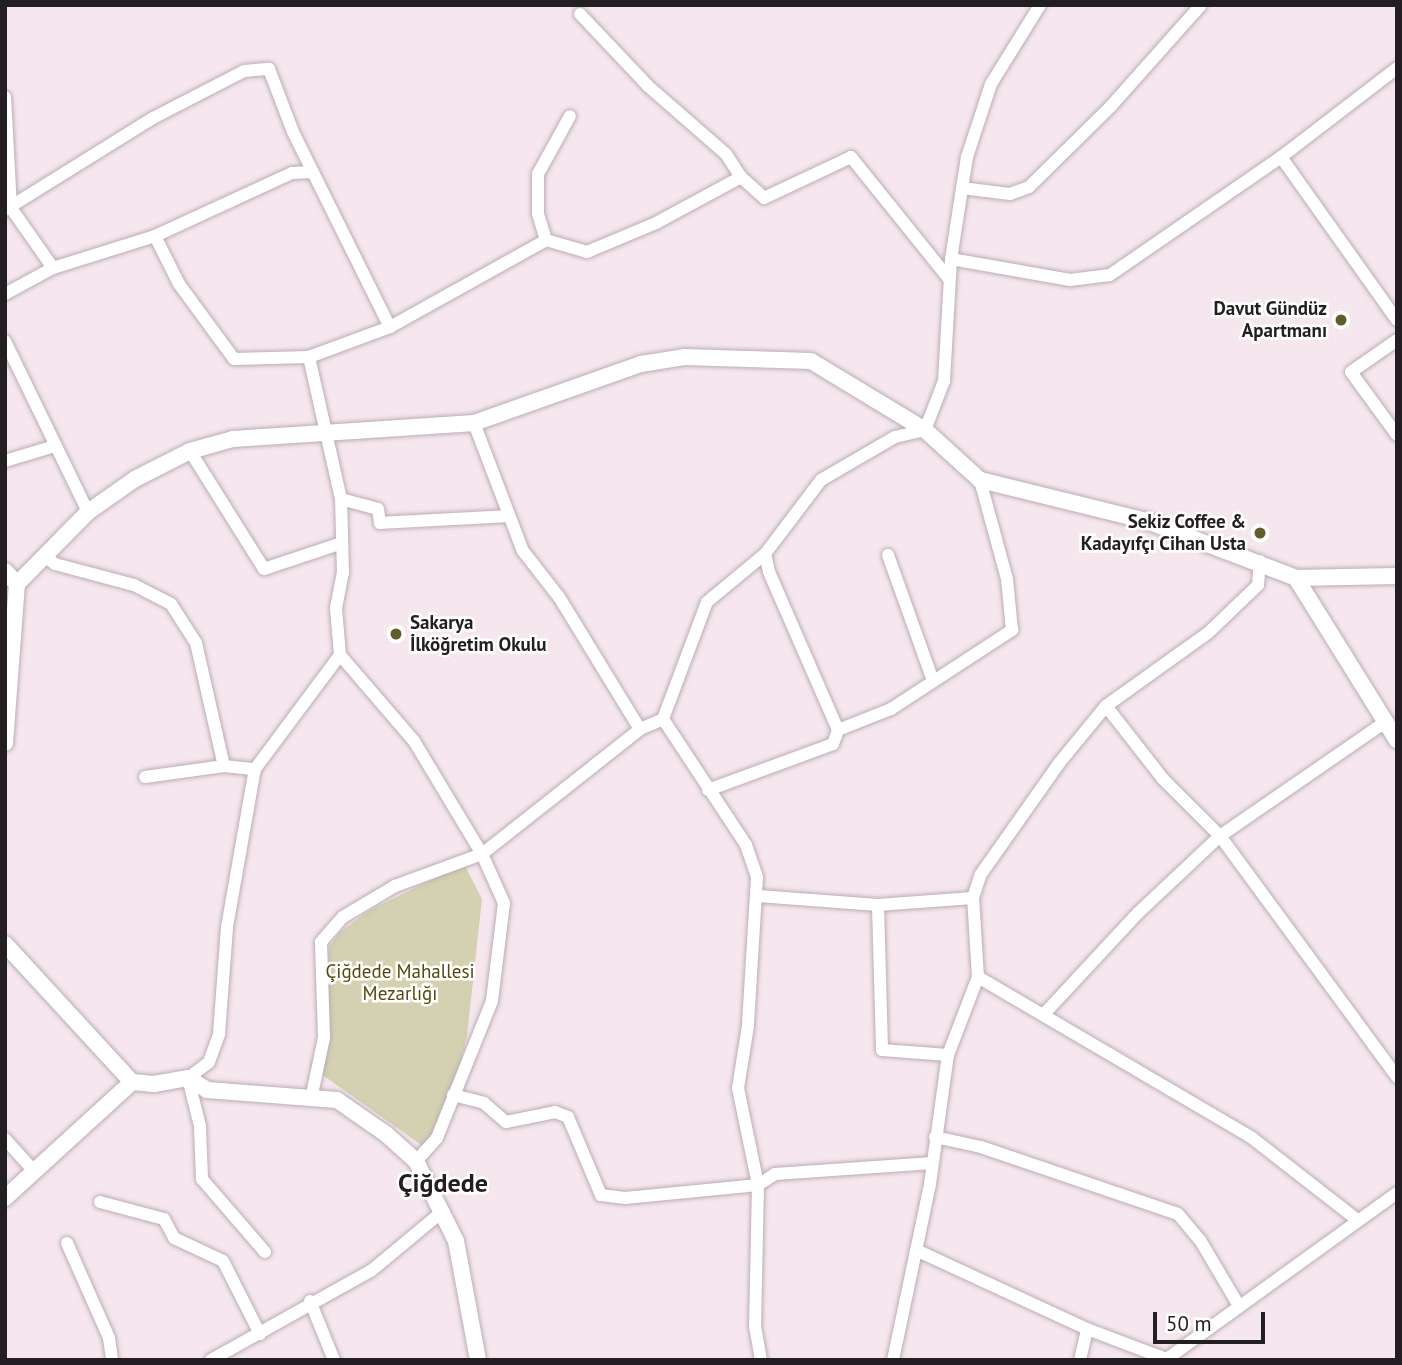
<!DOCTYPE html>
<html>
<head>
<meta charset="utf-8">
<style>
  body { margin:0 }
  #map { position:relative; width:1402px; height:1365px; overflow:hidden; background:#f6e7ef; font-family:"PT Sans",sans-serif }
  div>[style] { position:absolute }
  .green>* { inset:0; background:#d3d1b1 }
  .roads { filter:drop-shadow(0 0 2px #bbadb4) drop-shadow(0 0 2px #bbadb4) }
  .street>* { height:12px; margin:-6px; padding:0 6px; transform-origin:6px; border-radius:6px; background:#fff }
  .secondary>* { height:16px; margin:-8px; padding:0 8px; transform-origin:8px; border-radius:8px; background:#fff }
  .dots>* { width:19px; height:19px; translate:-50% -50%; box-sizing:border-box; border:4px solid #fff; border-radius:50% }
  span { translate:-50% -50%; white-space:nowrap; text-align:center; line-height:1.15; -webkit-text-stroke:5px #fff; paint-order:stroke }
  .poi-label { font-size:19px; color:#231e21; font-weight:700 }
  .right { translate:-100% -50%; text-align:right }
  .left { translate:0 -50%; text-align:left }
  .park-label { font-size:19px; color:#504b0d }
  .district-label { font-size:26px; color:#231e21; font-weight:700 }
  .frame { position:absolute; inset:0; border:7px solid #231e21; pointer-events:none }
  .scale { position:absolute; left:1153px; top:1312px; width:112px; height:32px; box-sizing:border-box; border:4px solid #231e21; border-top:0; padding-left:9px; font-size:21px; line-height:24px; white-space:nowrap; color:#231e21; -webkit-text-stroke:5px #fff; paint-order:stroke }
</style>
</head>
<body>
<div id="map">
  <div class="green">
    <div style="clip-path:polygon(464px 864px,482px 899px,467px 1036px,453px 1095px,427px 1149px,310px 1066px,324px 1032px,329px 947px,340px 932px,370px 910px)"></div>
  </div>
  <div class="roads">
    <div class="street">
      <div style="left:580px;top:14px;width:99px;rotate:46.6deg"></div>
      <div style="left:648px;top:86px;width:103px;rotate:41.1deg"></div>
      <div style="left:726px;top:154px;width:27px;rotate:57deg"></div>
      <div style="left:5px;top:97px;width:111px;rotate:86.9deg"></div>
      <div style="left:11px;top:208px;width:73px;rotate:55deg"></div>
      <div style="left:1281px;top:157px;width:200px;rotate:54.6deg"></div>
      <div style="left:962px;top:188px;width:48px;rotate:7.1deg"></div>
      <div style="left:1010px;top:194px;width:20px;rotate:-20deg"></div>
      <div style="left:1029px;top:187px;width:115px;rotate:-44.6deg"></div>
      <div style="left:1111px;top:106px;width:135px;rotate:-48.3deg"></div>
      <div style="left:5px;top:210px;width:174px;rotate:-31.9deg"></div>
      <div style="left:153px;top:118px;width:102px;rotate:-27.3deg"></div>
      <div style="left:244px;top:71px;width:25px;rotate:-5deg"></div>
      <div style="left:269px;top:69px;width:67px;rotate:69.1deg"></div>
      <div style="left:293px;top:132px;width:218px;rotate:63.6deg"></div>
      <div style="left:155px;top:236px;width:151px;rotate:-24.7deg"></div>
      <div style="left:292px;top:173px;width:20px;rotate:-3deg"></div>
      <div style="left:546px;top:240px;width:27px;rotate:-107deg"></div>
      <div style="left:538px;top:214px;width:40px;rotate:-90deg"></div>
      <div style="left:538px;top:174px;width:66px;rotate:-61.1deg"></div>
      <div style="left:951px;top:259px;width:121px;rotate:10deg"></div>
      <div style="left:1070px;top:280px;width:40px;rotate:-7.1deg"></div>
      <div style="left:1110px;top:275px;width:208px;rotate:-34.6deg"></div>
      <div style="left:1281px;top:157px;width:146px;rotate:-37.5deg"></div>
      <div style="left:5px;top:294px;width:55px;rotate:-28.4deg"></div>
      <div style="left:53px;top:268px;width:107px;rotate:-17.4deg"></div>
      <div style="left:155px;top:236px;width:54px;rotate:63.4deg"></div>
      <div style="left:179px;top:284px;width:93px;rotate:53.7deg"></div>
      <div style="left:234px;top:359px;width:75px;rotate:-1.5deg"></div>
      <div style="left:309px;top:357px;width:86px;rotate:-20.3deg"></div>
      <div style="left:390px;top:327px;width:179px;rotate:-29.1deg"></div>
      <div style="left:546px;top:240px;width:43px;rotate:16.3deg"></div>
      <div style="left:587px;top:252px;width:75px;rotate:-22.8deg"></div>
      <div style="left:656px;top:223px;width:97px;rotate:-28.4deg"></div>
      <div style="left:741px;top:177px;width:31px;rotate:42deg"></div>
      <div style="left:764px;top:198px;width:96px;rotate:-25.2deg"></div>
      <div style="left:851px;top:157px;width:156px;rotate:51.2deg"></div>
      <div style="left:1397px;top:340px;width:56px;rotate:145.2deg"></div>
      <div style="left:1351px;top:372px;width:78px;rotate:53.9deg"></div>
      <div style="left:5px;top:341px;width:190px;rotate:64.1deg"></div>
      <div style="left:474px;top:423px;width:137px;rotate:69.1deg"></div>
      <div style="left:523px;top:551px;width:58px;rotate:52deg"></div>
      <div style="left:559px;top:597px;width:155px;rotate:58.5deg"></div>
      <div style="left:190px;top:451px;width:139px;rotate:57.9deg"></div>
      <div style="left:264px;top:569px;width:79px;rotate:-18.4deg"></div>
      <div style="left:5px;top:461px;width:52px;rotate:-16.7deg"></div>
      <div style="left:341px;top:499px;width:38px;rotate:15deg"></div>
      <div style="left:378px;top:509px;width:14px;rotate:82deg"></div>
      <div style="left:380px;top:523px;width:129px;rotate:-3.1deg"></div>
      <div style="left:765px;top:554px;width:18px;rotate:77deg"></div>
      <div style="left:769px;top:572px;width:172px;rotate:66.4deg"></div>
      <div style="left:838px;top:730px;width:57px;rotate:-21.6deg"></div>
      <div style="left:891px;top:709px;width:145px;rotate:-33.1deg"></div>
      <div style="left:1012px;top:630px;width:51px;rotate:-95.6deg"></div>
      <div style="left:1007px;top:579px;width:103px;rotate:-105.3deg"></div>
      <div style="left:888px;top:555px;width:134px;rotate:70.3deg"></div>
      <div style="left:45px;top:556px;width:13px;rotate:39deg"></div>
      <div style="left:55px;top:564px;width:82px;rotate:14.9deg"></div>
      <div style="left:134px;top:585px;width:42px;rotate:27.2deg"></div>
      <div style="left:171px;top:604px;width:46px;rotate:57.3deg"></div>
      <div style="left:196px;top:643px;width:126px;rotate:77.2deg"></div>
      <div style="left:340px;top:655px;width:113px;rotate:49.3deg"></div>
      <div style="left:414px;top:741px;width:132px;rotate:59deg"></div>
      <div style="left:482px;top:854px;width:54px;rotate:65.8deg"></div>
      <div style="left:504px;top:903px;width:99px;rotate:97deg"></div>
      <div style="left:492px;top:1001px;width:148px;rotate:111.9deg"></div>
      <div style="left:437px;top:1138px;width:31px;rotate:132deg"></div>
      <div style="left:1106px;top:706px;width:93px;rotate:52deg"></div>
      <div style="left:1163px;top:779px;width:81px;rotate:45deg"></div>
      <div style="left:1220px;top:836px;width:299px;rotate:53.7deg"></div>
      <div style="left:663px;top:719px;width:151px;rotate:56.6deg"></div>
      <div style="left:746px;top:845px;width:34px;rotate:71deg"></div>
      <div style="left:757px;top:877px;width:149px;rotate:93.5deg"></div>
      <div style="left:748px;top:1026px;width:63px;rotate:99.2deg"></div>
      <div style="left:738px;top:1088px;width:99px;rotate:78.3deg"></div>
      <div style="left:758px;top:1185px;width:141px;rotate:91.2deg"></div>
      <div style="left:755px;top:1326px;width:35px;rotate:80deg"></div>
      <div style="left:145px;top:777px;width:80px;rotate:-7.9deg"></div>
      <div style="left:224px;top:766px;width:31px;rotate:6deg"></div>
      <div style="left:708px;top:790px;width:133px;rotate:-20.2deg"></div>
      <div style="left:833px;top:744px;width:15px;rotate:-70deg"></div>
      <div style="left:758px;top:896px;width:120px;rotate:4.3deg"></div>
      <div style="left:878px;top:905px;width:95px;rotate:-4.2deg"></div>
      <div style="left:878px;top:905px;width:145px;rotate:88.4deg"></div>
      <div style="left:882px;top:1050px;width:66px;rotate:4.3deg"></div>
      <div style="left:978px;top:977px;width:318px;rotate:30.4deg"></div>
      <div style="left:1252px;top:1138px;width:132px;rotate:37.9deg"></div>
      <div style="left:1045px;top:1013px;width:137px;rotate:-47.1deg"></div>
      <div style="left:1138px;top:913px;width:112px;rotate:-43.2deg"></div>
      <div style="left:1220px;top:836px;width:199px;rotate:-34.6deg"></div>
      <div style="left:453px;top:1095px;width:32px;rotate:14deg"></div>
      <div style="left:484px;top:1103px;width:29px;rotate:41deg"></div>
      <div style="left:506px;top:1122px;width:50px;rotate:-11.5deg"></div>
      <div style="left:555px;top:1112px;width:14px;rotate:21deg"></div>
      <div style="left:568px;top:1117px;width:85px;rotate:67.1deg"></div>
      <div style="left:601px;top:1195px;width:24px;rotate:7deg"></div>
      <div style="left:625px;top:1198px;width:134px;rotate:-5.6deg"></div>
      <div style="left:758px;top:1185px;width:20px;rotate:-33deg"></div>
      <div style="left:775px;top:1174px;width:158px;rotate:-4deg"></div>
      <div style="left:311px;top:1099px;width:62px;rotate:-78deg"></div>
      <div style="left:324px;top:1038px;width:96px;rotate:-91.8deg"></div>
      <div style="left:321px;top:942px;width:33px;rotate:-49deg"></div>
      <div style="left:343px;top:917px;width:61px;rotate:-30.8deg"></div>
      <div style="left:395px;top:886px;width:93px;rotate:-20.2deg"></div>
      <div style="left:482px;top:854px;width:201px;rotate:-38.3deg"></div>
      <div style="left:640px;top:729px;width:25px;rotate:-23deg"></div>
      <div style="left:663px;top:719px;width:125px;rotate:-69.4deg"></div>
      <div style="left:707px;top:602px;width:75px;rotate:-39.6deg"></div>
      <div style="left:765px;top:554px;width:93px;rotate:-52.9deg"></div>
      <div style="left:821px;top:480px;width:86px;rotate:-30.2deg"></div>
      <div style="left:895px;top:437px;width:31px;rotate:-13deg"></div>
      <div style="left:925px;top:430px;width:53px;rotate:-68.8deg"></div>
      <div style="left:944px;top:381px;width:122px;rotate:-86.7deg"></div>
      <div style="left:951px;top:259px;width:103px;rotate:-81.1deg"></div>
      <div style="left:967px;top:157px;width:77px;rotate:-71.8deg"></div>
      <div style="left:991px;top:84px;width:93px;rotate:-58.2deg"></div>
      <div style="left:935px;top:1137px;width:47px;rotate:12.3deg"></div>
      <div style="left:981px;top:1147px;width:208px;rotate:18.8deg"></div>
      <div style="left:1178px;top:1214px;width:34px;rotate:50deg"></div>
      <div style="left:1200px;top:1240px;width:77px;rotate:59.4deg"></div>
      <div style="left:5px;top:1139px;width:42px;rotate:47.9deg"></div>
      <div style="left:100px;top:1202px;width:66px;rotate:14.9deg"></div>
      <div style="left:164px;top:1219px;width:21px;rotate:62deg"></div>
      <div style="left:174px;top:1238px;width:54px;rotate:25.1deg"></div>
      <div style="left:223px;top:1261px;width:82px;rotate:63.1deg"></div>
      <div style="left:67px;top:1243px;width:104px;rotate:66.1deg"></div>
      <div style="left:109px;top:1338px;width:22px;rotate:82deg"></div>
      <div style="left:916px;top:1250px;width:188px;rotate:24.8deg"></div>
      <div style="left:1087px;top:1329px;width:88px;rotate:20.7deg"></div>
      <div style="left:265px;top:1252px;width:96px;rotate:-130.8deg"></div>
      <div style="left:202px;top:1179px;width:53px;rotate:-92.2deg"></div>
      <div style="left:200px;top:1126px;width:49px;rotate:-104deg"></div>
      <div style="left:188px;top:1078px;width:26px;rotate:-37deg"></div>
      <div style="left:209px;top:1062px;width:30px;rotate:-70deg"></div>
      <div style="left:219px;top:1034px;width:107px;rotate:-85.7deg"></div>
      <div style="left:227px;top:927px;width:160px;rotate:-80deg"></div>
      <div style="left:255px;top:769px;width:142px;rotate:-53.3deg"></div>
      <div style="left:340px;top:655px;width:47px;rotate:-94.9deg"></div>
      <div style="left:336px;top:608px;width:36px;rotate:-79deg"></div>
      <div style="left:343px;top:573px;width:74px;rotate:-91.5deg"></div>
      <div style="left:341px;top:499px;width:146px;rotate:-102.7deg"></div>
      <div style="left:310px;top:1301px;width:64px;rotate:67.9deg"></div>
      <div style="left:1168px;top:1358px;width:282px;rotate:-35.8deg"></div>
      <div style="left:211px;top:1360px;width:184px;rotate:-29.2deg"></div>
      <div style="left:372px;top:1270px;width:92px;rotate:-39.7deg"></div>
      <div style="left:893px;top:1360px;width:180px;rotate:-78.1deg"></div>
      <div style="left:930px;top:1184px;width:130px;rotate:-82.1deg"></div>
      <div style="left:948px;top:1055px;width:84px;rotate:-69deg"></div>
      <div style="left:978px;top:977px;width:79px;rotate:-93.6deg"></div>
      <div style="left:973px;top:898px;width:25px;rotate:-72deg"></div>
      <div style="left:981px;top:874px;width:137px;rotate:-54.8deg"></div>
      <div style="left:1060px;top:762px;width:72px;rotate:-50.6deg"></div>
      <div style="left:1106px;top:706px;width:125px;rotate:-35.6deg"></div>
      <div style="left:1208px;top:633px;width:69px;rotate:-43.8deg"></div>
      <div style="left:1258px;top:585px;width:24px;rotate:-85deg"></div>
      <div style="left:1080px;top:1360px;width:32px;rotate:-77deg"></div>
    </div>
    <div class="secondary">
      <div style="left:5px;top:571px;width:18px;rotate:47deg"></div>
      <div style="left:1296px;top:578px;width:191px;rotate:58.1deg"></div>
      <div style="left:5px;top:743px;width:159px;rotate:-85.7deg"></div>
      <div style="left:17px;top:584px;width:101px;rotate:-45.4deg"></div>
      <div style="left:88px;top:512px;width:57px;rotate:-35.1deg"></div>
      <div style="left:135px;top:479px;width:62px;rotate:-27deg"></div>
      <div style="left:190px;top:451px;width:45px;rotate:-15.6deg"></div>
      <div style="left:233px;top:439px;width:242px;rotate:-3.8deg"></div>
      <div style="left:474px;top:423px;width:177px;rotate:-19.5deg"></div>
      <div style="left:641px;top:364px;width:45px;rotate:-9deg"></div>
      <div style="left:685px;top:357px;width:126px;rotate:1.8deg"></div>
      <div style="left:811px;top:361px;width:133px;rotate:31.2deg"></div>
      <div style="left:925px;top:430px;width:74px;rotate:42.3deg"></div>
      <div style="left:980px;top:480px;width:172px;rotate:13.8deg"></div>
      <div style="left:1147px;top:521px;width:160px;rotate:20.9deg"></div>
      <div style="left:1296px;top:578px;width:101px;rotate:-1.1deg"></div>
      <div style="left:5px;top:944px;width:188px;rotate:47.4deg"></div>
      <div style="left:132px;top:1082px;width:22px;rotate:5deg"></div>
      <div style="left:154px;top:1084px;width:35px;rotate:-10deg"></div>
      <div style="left:188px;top:1078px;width:22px;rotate:32deg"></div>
      <div style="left:207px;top:1090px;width:130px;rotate:4.4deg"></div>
      <div style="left:337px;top:1100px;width:60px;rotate:34.8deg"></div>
      <div style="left:386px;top:1134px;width:40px;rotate:42deg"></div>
      <div style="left:416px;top:1161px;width:89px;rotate:63.4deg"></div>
      <div style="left:456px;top:1241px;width:121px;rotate:79.5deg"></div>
      <div style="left:5px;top:1198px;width:172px;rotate:-42.4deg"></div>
    </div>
  </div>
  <div class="dots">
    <div style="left:1341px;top:320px;background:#615d2a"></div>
    <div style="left:1260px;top:533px;background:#615d2a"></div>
    <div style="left:396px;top:634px;background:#615d2a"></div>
  </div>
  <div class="poi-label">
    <span class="right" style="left:1327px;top:320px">Davut Gündüz<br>Apartmanı</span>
    <span class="right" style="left:1246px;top:533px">Sekiz Coffee &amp;<br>Kadayıfçı Cihan Usta</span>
    <span class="left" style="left:410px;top:634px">Sakarya<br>İlköğretim Okulu</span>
  </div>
  <div class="park-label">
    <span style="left:400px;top:983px">Çiğdede Mahallesi<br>Mezarlığı</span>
  </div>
  <div class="district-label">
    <span style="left:443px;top:1183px">Çiğdede</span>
  </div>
  <div class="frame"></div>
  <div class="scale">50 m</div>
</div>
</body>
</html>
